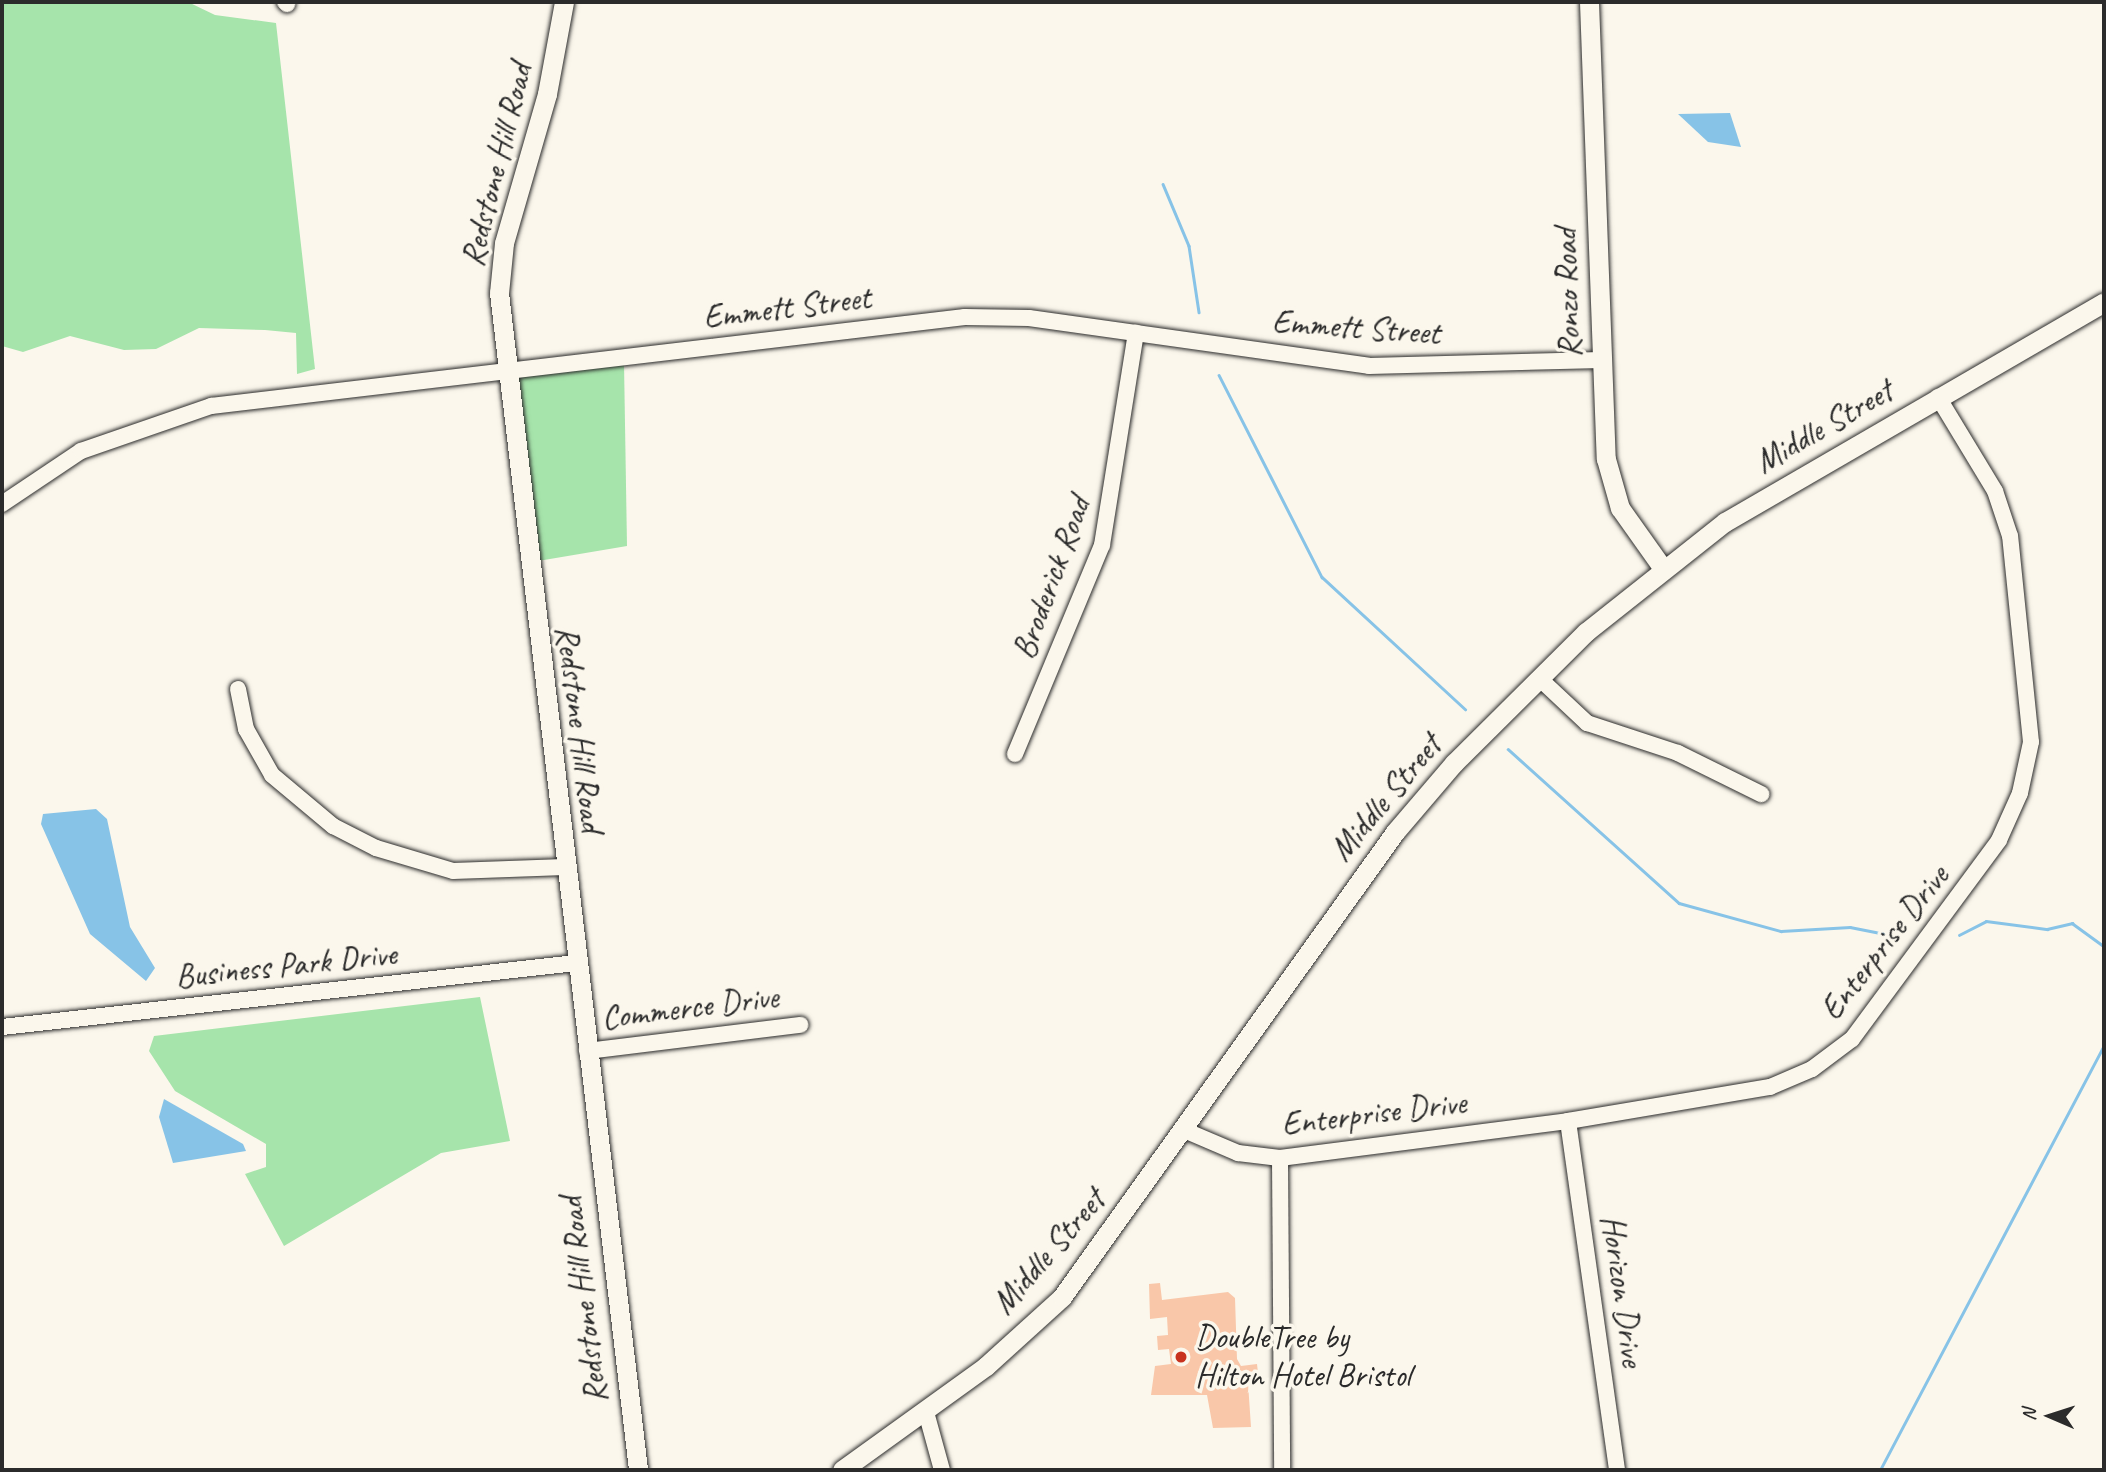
<!DOCTYPE html>
<html>
<head>
<meta charset="utf-8">
<style>
  body { margin:0 }
  #map { position:relative; width:2106px; height:1472px; overflow:hidden; background:#fbf7ec; font-family:Caveat,sans-serif }
  div>[style] { position:absolute }
  .green>* { inset:0; background:#a6e4ab }
  .water>* { inset:0; background:#87c3e7 }
  .stream>* { height:2.5px; margin:-1.25px; padding:0 1.25px; transform-origin:1.25px; border-radius:1.25px; background:#87c3e7 }
  .building>* { inset:0; background:#f9c7a9 }
  .roads { filter:drop-shadow(0 0 2px #2b2b2b) drop-shadow(0 0 2px #2b2b2b) }
  .minor>* { height:16px; margin:-8px; padding:0 8px; transform-origin:8px; border-radius:8px; background:#fbf7ec }
  .major>* { height:19px; margin:-9.5px; padding:0 9.5px; transform-origin:9.5px; border-radius:9.5px; background:#fbf7ec }
  .dots>* { width:19px; height:19px; translate:-50% -50%; box-sizing:border-box; border:4px solid #fbf7ec; border-radius:50% }
  span { translate:-50% -50%; white-space:nowrap; text-align:center; line-height:1.15; -webkit-text-stroke:7px #fbf7ec; paint-order:stroke }
  .street-label { font-size:33px; color:#2b2b2b }
  .poi-label { font-size:33px; color:#2b2b2b }
  .left { translate:0 -50%; text-align:left }
  .frame { position:absolute; inset:0; border:4px solid #2b2b2b; pointer-events:none }
  .north { position:absolute; left:2015px; top:1381px; width:70px; height:70px; -webkit-text-stroke:5px #fbf7ec; paint-order:stroke; rotate:273deg; font-size:19px; font-weight:700; line-height:28px; text-align:center; color:#2b2b2b }
  .north::after { content:''; display:block; margin:auto; width:24px; height:32px; background:#2b2b2b; clip-path:polygon(50% 0,100% 100%,50% 72%,0 100%) }
</style>
</head>
<body>
<div id="map">
  <div class="green">
    <div style="clip-path:polygon(2px 2px,188px 2px,215px 15px,276px 23px,315px 369px,297px 374px,296px 333px,265px 330px,199px 328px,156px 349px,124px 350px,70px 336px,23px 352px,2px 346px)"></div>
    <div style="clip-path:polygon(624px 363px,627px 546px,538px 561px,515px 377px)"></div>
    <div style="clip-path:polygon(480px 997px,510px 1141px,441px 1153px,284px 1246px,245px 1174px,266px 1167px,266px 1144px,175px 1091px,149px 1051px,154px 1036px)"></div>
  </div>
  <div class="water">
    <div style="clip-path:polygon(1730px 113px,1741px 147px,1708px 142px,1678px 114px)"></div>
    <div style="clip-path:polygon(96px 809px,107px 819px,130px 927px,155px 968px,146px 981px,90px 934px,41px 824px,43px 814px)"></div>
    <div style="clip-path:polygon(164px 1099px,243px 1144px,246px 1151px,173px 1163px,159px 1117px)"></div>
  </div>
  <div class="stream">
    <div style="left:1163px;top:184px;width:67px;rotate:67.2deg"></div>
    <div style="left:1189px;top:246px;width:67px;rotate:81.4deg"></div>
    <div style="left:1219px;top:375px;width:227px;rotate:63deg"></div>
    <div style="left:1322px;top:577px;width:195px;rotate:42.7deg"></div>
    <div style="left:1508px;top:749px;width:230px;rotate:42deg"></div>
    <div style="left:1679px;top:903px;width:106px;rotate:15.4deg"></div>
    <div style="left:1781px;top:931px;width:69px;rotate:-3.3deg"></div>
    <div style="left:1850px;top:927px;width:51px;rotate:11.3deg"></div>
    <div style="left:1959px;top:935px;width:30px;rotate:-27deg"></div>
    <div style="left:1986px;top:921px;width:62px;rotate:7.5deg"></div>
    <div style="left:2047px;top:929px;width:26px;rotate:-13deg"></div>
    <div style="left:2072px;top:923px;width:39px;rotate:36deg"></div>
    <div style="left:1880px;top:1470px;width:480px;rotate:-62.2deg"></div>
  </div>
  <div class="building">
    <div style="clip-path:polygon(1160px 1283px,1162px 1300px,1228px 1292px,1235px 1298px,1237px 1359px,1241px 1366px,1257px 1364px,1259px 1382px,1248px 1383px,1251px 1427px,1213px 1428px,1207px 1395px,1151px 1395px,1155px 1366px,1171px 1364px,1169px 1349px,1158px 1350px,1157px 1336px,1168px 1335px,1167px 1317px,1150px 1319px,1149px 1284px)"></div>
  </div>
  <div class="roads">
    <div class="minor">
      <div style="left:285px;top:2px;width:3px;rotate:45deg"></div>
      <div style="left:2px;top:504px;width:95px;rotate:-33.9deg"></div>
      <div style="left:81px;top:451px;width:138px;rotate:-19.1deg"></div>
      <div style="left:211px;top:406px;width:759px;rotate:-6.73deg"></div>
      <div style="left:965px;top:317px;width:64px;rotate:0.9deg"></div>
      <div style="left:1029px;top:318px;width:343px;rotate:8deg"></div>
      <div style="left:1369px;top:366px;width:233px;rotate:-1.5deg"></div>
      <div style="left:1539px;top:678px;width:66px;rotate:43.2deg"></div>
      <div style="left:1587px;top:723px;width:96px;rotate:18.2deg"></div>
      <div style="left:1678px;top:753px;width:93px;rotate:26.3deg"></div>
      <div style="left:238px;top:689px;width:41px;rotate:78.7deg"></div>
      <div style="left:246px;top:729px;width:53px;rotate:60.5deg"></div>
      <div style="left:272px;top:775px;width:80px;rotate:39.9deg"></div>
      <div style="left:333px;top:826px;width:48px;rotate:27.1deg"></div>
      <div style="left:376px;top:848px;width:80px;rotate:16.6deg"></div>
      <div style="left:453px;top:871px;width:112px;rotate:-2deg"></div>
      <div style="left:1015px;top:754px;width:226px;rotate:-67.4deg"></div>
      <div style="left:1102px;top:545px;width:215px;rotate:-80.9deg"></div>
      <div style="left:2px;top:1027px;width:578px;rotate:-6.36deg"></div>
      <div style="left:587px;top:1051px;width:215px;rotate:-7deg"></div>
      <div style="left:1568px;top:1121px;width:352px;rotate:82deg"></div>
      <div style="left:1184px;top:1130px;width:59px;rotate:23.1deg"></div>
      <div style="left:1238px;top:1153px;width:42px;rotate:6.8deg"></div>
      <div style="left:1280px;top:1158px;width:290px;rotate:-7.3deg"></div>
      <div style="left:1568px;top:1121px;width:205px;rotate:-9.6deg"></div>
      <div style="left:1770px;top:1087px;width:46px;rotate:-23.2deg"></div>
      <div style="left:1812px;top:1069px;width:50px;rotate:-36.9deg"></div>
      <div style="left:1852px;top:1039px;width:247px;rotate:-53.5deg"></div>
      <div style="left:1999px;top:840px;width:51px;rotate:-65.9deg"></div>
      <div style="left:2020px;top:793px;width:52px;rotate:-77.8deg"></div>
      <div style="left:2031px;top:742px;width:207px;rotate:-95.8deg"></div>
      <div style="left:2010px;top:536px;width:47px;rotate:-108.4deg"></div>
      <div style="left:1995px;top:491px;width:110px;rotate:-121.2deg"></div>
      <div style="left:1280px;top:1158px;width:312px;rotate:89.6deg"></div>
      <div style="left:926px;top:1412px;width:60px;rotate:74.6deg"></div>
    </div>
    <div class="major">
      <div style="left:564px;top:2px;width:94px;rotate:100.5deg"></div>
      <div style="left:547px;top:94px;width:155px;rotate:106.1deg"></div>
      <div style="left:504px;top:243px;width:50px;rotate:95.7deg"></div>
      <div style="left:499px;top:293px;width:1185px;rotate:83.26deg"></div>
      <div style="left:1589px;top:2px;width:457px;rotate:87.9deg"></div>
      <div style="left:1606px;top:459px;width:51px;rotate:74.1deg"></div>
      <div style="left:1620px;top:508px;width:72px;rotate:54.6deg"></div>
      <div style="left:842px;top:1470px;width:178px;rotate:-35.8deg"></div>
      <div style="left:986px;top:1366px;width:103px;rotate:-42.2deg"></div>
      <div style="left:1062px;top:1297px;width:572px;rotate:-54.39deg"></div>
      <div style="left:1395px;top:832px;width:91px;rotate:-49.5deg"></div>
      <div style="left:1454px;top:763px;width:186px;rotate:-44.8deg"></div>
      <div style="left:1586px;top:632px;width:177px;rotate:-38.4deg"></div>
      <div style="left:1725px;top:522px;width:438px;rotate:-30.1deg"></div>
    </div>
  </div>
  <div class="dots">
    <div style="left:1181px;top:1357px;background:#c8321e"></div>
  </div>
  <div class="street-label">
    <span style="left:497px;top:165px;rotate:-76deg">Redstone Hill Road</span>
    <span style="left:1568px;top:293px;rotate:-92deg">Ronzo Road</span>
    <span style="left:787px;top:308px;rotate:-7deg">Emmett Street</span>
    <span style="left:1356px;top:328px;rotate:4deg">Emmett Street</span>
    <span style="left:1824px;top:427px;rotate:-30deg">Middle Street</span>
    <span style="left:1052px;top:578px;rotate:-70deg">Broderick Road</span>
    <span style="left:579px;top:729px;rotate:83deg">Redstone Hill Road</span>
    <span style="left:1386px;top:798px;rotate:-50deg">Middle Street</span>
    <span style="left:1885px;top:943px;rotate:-52deg">Enterprise Drive</span>
    <span style="left:286px;top:966px;rotate:-6deg">Business Park Drive</span>
    <span style="left:690px;top:1008px;rotate:-7deg">Commerce Drive</span>
    <span style="left:1374px;top:1114px;rotate:-7deg">Enterprise Drive</span>
    <span style="left:1049px;top:1252px;rotate:-49deg">Middle Street</span>
    <span style="left:1622px;top:1291px;rotate:82deg">Horizon Drive</span>
    <span style="left:584px;top:1300px;rotate:-97deg">Redstone Hill Road</span>
  </div>
  <div class="poi-label">
    <span class="left" style="left:1195px;top:1357px">DoubleTree by<br>Hilton Hotel Bristol</span>
  </div>
  <div class="frame"></div>
  <div class="north">N</div>
</div>
</body>
</html>
